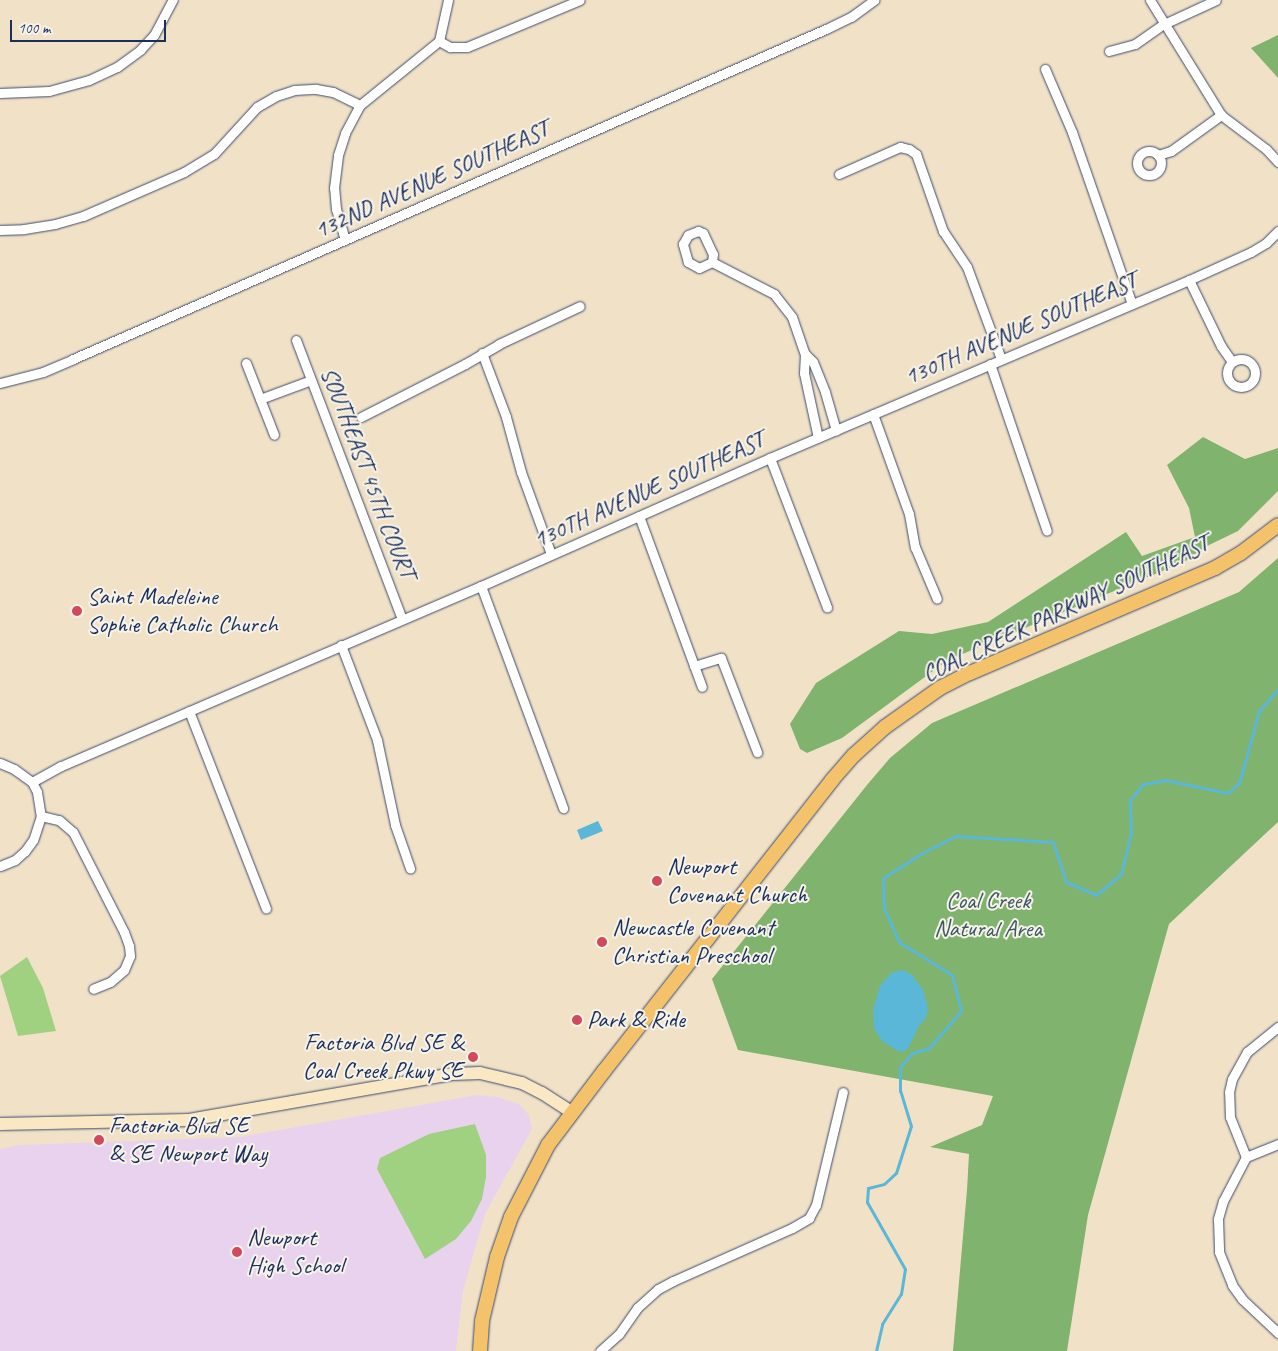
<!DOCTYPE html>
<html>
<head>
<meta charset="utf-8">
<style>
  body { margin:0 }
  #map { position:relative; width:1278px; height:1351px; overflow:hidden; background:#f1e2c7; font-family:Caveat,sans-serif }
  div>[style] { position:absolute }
  .built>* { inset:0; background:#e9d2ee }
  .green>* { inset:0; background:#9fd180 }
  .forest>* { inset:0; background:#7fb36e }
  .water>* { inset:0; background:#5ab7d8 }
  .stream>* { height:3px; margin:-1.5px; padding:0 1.5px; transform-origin:1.5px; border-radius:1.5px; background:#5ab7d8 }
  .roads { filter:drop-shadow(0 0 1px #3b4a6e) drop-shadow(0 0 1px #3b4a6e) }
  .street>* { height:9px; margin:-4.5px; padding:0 4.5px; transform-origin:4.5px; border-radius:4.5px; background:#fff }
  .street>.ring { margin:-4.5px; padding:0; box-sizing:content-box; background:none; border:9px solid #fff; border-radius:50% }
  .secondary>* { height:12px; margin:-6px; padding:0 6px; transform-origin:6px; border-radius:6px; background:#fae7c3 }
  .primary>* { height:14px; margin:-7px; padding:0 7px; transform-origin:7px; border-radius:7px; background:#f3c26a }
  .dots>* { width:14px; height:14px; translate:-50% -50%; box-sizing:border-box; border:2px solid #f7f3e8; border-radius:50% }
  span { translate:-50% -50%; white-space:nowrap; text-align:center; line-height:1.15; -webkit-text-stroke:4px #f7f3e8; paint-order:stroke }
  .street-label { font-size:24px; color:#1b2f5e }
  .poi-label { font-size:24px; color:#1b2f5e }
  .left { translate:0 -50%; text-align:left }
  .right { translate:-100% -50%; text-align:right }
  .park-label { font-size:24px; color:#3c5866 }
  .scale { position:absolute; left:10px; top:20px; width:156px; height:22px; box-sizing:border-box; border:2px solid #1b2f5e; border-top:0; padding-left:6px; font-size:15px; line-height:18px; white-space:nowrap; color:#1b2f5e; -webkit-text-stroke:4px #f7f3e8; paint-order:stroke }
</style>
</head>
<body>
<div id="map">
  <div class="built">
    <div style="clip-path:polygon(477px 1095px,498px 1097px,519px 1104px,529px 1115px,532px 1129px,485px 1214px,463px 1291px,456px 1351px,0 1351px,0 1149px,19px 1145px,240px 1137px)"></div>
  </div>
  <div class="green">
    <div style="clip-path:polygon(27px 957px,43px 988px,56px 1031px,18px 1036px,0 976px)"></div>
    <div style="clip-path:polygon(475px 1124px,486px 1155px,486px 1177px,482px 1199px,471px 1221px,456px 1239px,425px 1259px,377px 1169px,380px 1158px,429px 1134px)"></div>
  </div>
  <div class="forest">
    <div style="clip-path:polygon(1278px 35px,1278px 78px,1251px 48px)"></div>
    <div style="clip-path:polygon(1203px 437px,1245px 459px,1278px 448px,1278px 491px,1238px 531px,1207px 546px,1184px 562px,948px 660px,842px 738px,807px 753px,800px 749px,790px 724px,816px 683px,899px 631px,932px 634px,988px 622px,1126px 532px,1142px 556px,1195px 537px,1189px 508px,1167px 465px)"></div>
    <div style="clip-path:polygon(1278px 558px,1278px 822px,1169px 924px,1088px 1215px,1067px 1351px,953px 1351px,967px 1190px,969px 1154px,930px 1147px,982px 1125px,993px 1096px,738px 1050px,712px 979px,867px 785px,890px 758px,932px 723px,1239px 592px)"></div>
  </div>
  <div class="water">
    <div style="clip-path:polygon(598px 821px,603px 831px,581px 840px,577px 830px)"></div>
    <div style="clip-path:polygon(903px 970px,912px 975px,923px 990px,928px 1008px,926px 1018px,918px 1027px,912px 1041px,907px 1050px,900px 1052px,882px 1041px,874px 1029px,873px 1010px,880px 986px,891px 973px)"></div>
  </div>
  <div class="stream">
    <div style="left:876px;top:1351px;width:28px;rotate:-77deg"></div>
    <div style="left:882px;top:1324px;width:36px;rotate:-58deg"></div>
    <div style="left:901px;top:1294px;width:25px;rotate:-81deg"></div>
    <div style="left:905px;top:1269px;width:77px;rotate:-119.6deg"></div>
    <div style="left:867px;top:1202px;width:14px;rotate:-86deg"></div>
    <div style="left:868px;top:1188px;width:16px;rotate:-14deg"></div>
    <div style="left:884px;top:1184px;width:16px;rotate:-43deg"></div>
    <div style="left:896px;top:1173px;width:49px;rotate:-72.3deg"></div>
    <div style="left:911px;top:1126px;width:37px;rotate:-107deg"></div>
    <div style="left:900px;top:1091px;width:24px;rotate:-90deg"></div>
    <div style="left:900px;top:1067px;width:18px;rotate:-49deg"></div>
    <div style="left:912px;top:1053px;width:18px;rotate:-16deg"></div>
    <div style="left:929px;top:1048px;width:49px;rotate:-49.1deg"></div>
    <div style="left:961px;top:1011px;width:37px;rotate:-104deg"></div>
    <div style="left:952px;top:975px;width:62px;rotate:-148.1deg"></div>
    <div style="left:899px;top:942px;width:37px;rotate:-114deg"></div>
    <div style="left:884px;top:908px;width:30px;rotate:-92deg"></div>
    <div style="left:883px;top:878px;width:46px;rotate:-32.7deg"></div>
    <div style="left:922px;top:853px;width:38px;rotate:-27deg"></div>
    <div style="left:956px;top:836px;width:97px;rotate:3.5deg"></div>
    <div style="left:1053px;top:842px;width:42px;rotate:72deg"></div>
    <div style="left:1066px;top:882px;width:33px;rotate:23deg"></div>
    <div style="left:1096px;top:895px;width:33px;rotate:-40deg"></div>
    <div style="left:1121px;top:874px;width:42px;rotate:-76.3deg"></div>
    <div style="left:1131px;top:833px;width:33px;rotate:-92deg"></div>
    <div style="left:1130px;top:800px;width:21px;rotate:-51deg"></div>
    <div style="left:1143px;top:784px;width:22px;rotate:-10deg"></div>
    <div style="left:1165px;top:780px;width:64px;rotate:11.7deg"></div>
    <div style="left:1228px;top:793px;width:15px;rotate:-42deg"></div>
    <div style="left:1239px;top:783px;width:75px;rotate:-74.5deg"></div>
    <div style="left:1259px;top:711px;width:29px;rotate:-49deg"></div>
  </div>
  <div class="roads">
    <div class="street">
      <div style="left:1150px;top:0;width:135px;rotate:58.3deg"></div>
      <div style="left:1221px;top:115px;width:56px;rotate:37.1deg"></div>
      <div style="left:1266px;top:149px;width:18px;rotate:47deg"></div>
      <div style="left:439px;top:41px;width:13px;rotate:29deg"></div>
      <div style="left:450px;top:47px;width:17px"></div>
      <div style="left:467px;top:47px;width:122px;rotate:-22.6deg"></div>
      <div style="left:1109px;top:51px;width:27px;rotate:-15deg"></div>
      <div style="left:1135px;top:44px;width:35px;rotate:-35deg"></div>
      <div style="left:1164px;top:24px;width:57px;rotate:-24.8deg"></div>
      <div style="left:1045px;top:69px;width:69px;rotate:66.8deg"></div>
      <div style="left:1072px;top:132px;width:182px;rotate:70.8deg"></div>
      <div style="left:0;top:93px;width:49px;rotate:-2.3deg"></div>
      <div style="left:49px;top:91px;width:41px;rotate:-15.4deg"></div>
      <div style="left:89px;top:80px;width:31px;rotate:-25deg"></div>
      <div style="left:117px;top:67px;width:29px;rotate:-36deg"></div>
      <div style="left:140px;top:50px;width:21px;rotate:-47deg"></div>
      <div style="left:154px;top:35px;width:40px;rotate:-62deg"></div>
      <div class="ring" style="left:1137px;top:151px;width:15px;height:15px"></div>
      <div style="left:1158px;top:155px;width:14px;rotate:-17deg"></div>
      <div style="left:1171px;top:151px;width:62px;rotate:-35.8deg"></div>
      <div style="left:839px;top:174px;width:67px;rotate:-23.9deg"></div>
      <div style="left:900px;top:147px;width:9px;rotate:13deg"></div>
      <div style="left:909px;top:149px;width:9px;rotate:36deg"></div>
      <div style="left:916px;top:154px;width:82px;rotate:70.7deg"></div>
      <div style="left:943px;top:231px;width:43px;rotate:56.3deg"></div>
      <div style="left:967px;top:267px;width:98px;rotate:69.7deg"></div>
      <div style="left:0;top:230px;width:24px;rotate:-2deg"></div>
      <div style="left:24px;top:229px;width:31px;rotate:-9deg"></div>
      <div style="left:55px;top:224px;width:29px;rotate:-16deg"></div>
      <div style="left:83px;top:216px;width:110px;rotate:-23.5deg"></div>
      <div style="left:184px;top:172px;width:35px;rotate:-31deg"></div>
      <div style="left:214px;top:154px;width:64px;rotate:-47.5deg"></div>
      <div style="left:257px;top:107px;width:22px;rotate:-30deg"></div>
      <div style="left:276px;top:96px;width:19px;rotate:-18deg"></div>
      <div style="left:294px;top:90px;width:22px;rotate:-3deg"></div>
      <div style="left:316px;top:89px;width:17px;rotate:10deg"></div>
      <div style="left:333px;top:92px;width:30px;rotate:26deg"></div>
      <div style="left:345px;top:240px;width:32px;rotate:-106deg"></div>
      <div style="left:336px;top:209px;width:21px;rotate:-95deg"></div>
      <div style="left:334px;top:188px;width:33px;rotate:-83deg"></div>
      <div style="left:338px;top:155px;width:23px;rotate:-72deg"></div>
      <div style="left:345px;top:133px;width:32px;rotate:-62deg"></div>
      <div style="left:360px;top:105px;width:102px;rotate:-39deg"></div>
      <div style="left:439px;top:41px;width:42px;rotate:-77.6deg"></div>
      <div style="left:712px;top:262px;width:14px;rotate:155deg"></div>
      <div style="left:699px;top:268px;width:13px;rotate:-151deg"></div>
      <div style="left:688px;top:262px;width:19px;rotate:-106deg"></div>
      <div style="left:683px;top:244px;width:10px;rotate:-61deg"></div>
      <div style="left:688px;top:235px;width:11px;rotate:-22deg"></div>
      <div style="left:698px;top:231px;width:5px;rotate:22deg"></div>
      <div style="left:703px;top:233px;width:23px;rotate:65deg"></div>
      <div style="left:713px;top:254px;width:8px;rotate:97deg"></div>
      <div style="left:712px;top:262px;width:70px;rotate:27.3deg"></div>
      <div style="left:774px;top:294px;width:29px;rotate:52deg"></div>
      <div style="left:792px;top:317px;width:39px;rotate:71deg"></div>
      <div style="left:805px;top:354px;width:19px;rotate:93deg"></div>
      <div style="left:804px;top:373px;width:66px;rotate:77.8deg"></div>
      <div style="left:1189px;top:280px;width:73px;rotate:64.1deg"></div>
      <div style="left:1221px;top:346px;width:19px;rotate:55deg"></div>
      <div style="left:296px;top:340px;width:298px;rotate:69.2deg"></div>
      <div style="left:482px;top:353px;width:68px;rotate:69.4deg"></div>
      <div style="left:506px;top:417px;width:57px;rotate:74.7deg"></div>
      <div style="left:521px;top:472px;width:87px;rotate:69.9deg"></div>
      <div style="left:805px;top:354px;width:11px;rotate:45deg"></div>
      <div style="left:813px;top:362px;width:32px;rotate:68deg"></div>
      <div style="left:825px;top:392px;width:40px;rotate:74deg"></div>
      <div class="ring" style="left:1227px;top:359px;width:19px;height:19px"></div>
      <div style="left:246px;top:363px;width:77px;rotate:68.7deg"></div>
      <div style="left:990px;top:364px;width:176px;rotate:71.2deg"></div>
      <div style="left:0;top:383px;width:44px;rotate:-14.3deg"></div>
      <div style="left:43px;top:372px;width:33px;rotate:-23deg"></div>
      <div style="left:73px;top:359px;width:822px;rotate:-23.67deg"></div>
      <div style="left:826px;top:29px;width:28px;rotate:-26deg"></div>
      <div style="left:851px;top:17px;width:29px;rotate:-36deg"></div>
      <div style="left:260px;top:399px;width:54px;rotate:-20.4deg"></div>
      <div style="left:873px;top:414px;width:106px;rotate:70.2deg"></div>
      <div style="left:909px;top:514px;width:34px;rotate:80deg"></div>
      <div style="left:915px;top:547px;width:56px;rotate:67.1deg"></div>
      <div style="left:361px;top:417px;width:117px;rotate:-27deg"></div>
      <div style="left:465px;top:364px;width:39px;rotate:-30deg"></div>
      <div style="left:499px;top:344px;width:89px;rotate:-25.1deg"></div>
      <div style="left:770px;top:458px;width:160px;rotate:69.1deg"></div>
      <div style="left:639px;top:516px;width:182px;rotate:69.8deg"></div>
      <div style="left:481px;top:586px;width:237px;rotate:69.7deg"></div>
      <div style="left:341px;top:645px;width:102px;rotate:69.2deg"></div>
      <div style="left:377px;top:740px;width:87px;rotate:78deg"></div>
      <div style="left:395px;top:825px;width:46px;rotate:70.8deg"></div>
      <div style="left:694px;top:666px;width:28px;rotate:-17deg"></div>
      <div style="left:721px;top:658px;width:101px;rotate:69deg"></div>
      <div style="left:189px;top:711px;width:212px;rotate:68.7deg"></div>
      <div style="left:0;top:763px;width:15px;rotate:23deg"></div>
      <div style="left:14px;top:769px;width:22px;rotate:36deg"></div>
      <div style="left:32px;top:782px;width:11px;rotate:63deg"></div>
      <div style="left:37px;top:792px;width:24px;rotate:81deg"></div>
      <div style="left:41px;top:816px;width:25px;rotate:108deg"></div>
      <div style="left:33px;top:840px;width:14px;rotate:126deg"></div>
      <div style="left:25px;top:851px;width:13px;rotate:138deg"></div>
      <div style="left:15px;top:860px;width:16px;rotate:158deg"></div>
      <div style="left:32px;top:782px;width:33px;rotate:-29deg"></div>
      <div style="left:61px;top:766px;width:457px;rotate:-23.2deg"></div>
      <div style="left:481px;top:586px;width:316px;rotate:-23.9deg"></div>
      <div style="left:770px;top:458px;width:455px;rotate:-23deg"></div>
      <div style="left:1189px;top:280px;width:68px;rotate:-24.3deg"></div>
      <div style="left:1251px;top:252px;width:17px;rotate:-31deg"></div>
      <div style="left:1266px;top:243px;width:17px;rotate:-45deg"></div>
      <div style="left:41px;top:816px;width:18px;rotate:13deg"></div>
      <div style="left:59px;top:820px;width:18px;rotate:41deg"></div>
      <div style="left:73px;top:832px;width:112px;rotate:63deg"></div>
      <div style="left:124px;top:932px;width:15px;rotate:70deg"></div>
      <div style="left:129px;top:946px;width:10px;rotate:84deg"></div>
      <div style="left:130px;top:956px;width:15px;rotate:113deg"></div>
      <div style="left:124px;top:970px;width:18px;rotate:139deg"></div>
      <div style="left:110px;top:982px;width:18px;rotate:158deg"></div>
      <div style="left:1246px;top:1157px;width:50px;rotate:117.6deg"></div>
      <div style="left:1223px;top:1201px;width:19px;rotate:106deg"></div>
      <div style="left:1218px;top:1219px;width:33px;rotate:88deg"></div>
      <div style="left:1219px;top:1252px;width:35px;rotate:68deg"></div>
      <div style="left:1232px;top:1285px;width:17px;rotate:54deg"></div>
      <div style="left:1242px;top:1299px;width:50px;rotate:43.4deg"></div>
      <div style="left:1246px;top:1157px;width:43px;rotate:-111.8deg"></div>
      <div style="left:1230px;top:1117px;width:25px;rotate:-92deg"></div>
      <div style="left:1229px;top:1092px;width:13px;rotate:-77deg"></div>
      <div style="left:1232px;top:1079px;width:31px;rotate:-61deg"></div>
      <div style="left:1247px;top:1052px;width:40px;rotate:-39deg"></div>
      <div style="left:1246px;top:1157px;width:35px;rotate:-22deg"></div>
      <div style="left:600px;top:1351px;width:25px;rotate:-42deg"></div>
      <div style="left:619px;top:1334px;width:32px;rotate:-55deg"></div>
      <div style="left:637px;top:1308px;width:28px;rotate:-42deg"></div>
      <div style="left:658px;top:1289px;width:17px;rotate:-28deg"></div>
      <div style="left:673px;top:1281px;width:130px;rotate:-24deg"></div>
      <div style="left:792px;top:1228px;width:20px;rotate:-30deg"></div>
      <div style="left:809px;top:1218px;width:15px;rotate:-62deg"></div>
      <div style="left:816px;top:1205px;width:116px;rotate:-76.6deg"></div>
    </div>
    <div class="secondary">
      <div style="left:0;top:1124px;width:189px;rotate:-1.2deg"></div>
      <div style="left:189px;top:1120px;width:268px;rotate:-9.9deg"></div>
      <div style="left:453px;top:1074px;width:27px;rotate:-2deg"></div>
      <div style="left:480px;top:1073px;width:43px;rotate:13.4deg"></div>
      <div style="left:522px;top:1083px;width:22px;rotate:27deg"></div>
      <div style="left:542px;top:1093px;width:35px;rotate:33deg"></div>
    </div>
    <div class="primary">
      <div style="left:480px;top:1351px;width:30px;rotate:-86deg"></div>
      <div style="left:482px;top:1321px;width:66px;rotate:-76.8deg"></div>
      <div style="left:497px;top:1257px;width:42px;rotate:-70.7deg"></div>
      <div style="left:511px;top:1217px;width:81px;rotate:-62.8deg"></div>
      <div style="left:548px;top:1145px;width:93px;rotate:-52.9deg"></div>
      <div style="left:604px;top:1071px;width:370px;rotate:-51.9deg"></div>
      <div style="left:832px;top:780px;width:33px;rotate:-49deg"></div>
      <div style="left:854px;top:755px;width:42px;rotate:-42.1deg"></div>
      <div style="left:885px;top:727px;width:67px;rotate:-35.3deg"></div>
      <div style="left:940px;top:688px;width:34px;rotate:-27deg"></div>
      <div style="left:970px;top:673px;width:267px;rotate:-23.2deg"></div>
      <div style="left:1215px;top:568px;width:30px;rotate:-30deg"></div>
      <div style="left:1241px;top:553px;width:46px;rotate:-37.1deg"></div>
    </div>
  </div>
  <div class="dots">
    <div style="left:77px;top:611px;background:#d1495b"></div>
    <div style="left:657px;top:881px;background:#d1495b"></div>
    <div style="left:602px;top:942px;background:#d1495b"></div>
    <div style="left:577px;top:1020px;background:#d1495b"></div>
    <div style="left:473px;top:1057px;background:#d1495b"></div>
    <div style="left:99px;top:1140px;background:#d1495b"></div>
    <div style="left:237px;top:1252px;background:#d1495b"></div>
  </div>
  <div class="street-label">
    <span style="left:432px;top:180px;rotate:-24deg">132ND AVENUE SOUTHEAST</span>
    <span style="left:1021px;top:329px;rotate:-23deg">130TH AVENUE SOUTHEAST</span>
    <span style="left:368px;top:473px;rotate:69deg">SOUTHEAST 45TH COURT</span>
    <span style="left:649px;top:490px;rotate:-24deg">130TH AVENUE SOUTHEAST</span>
    <span style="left:1066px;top:609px;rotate:-25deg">COAL CREEK PARKWAY SOUTHEAST</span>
  </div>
  <div class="poi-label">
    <span class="left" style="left:87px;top:611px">Saint Madeleine<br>Sophie Catholic Church</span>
    <span class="left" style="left:667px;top:881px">Newport<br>Covenant Church</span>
    <span class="left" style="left:612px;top:942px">Newcastle Covenant<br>Christian Preschool</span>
    <span class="left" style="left:587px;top:1020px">Park &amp; Ride</span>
    <span class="right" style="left:463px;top:1057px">Factoria Blvd SE &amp;<br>Coal Creek Pkwy SE</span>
    <span class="left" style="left:109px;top:1140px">Factoria Blvd SE<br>&amp; SE Newport Way</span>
    <span class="left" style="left:247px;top:1252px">Newport<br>High School</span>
  </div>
  <div class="park-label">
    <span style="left:988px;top:915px">Coal Creek<br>Natural Area</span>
  </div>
  <div class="scale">100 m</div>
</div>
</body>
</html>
